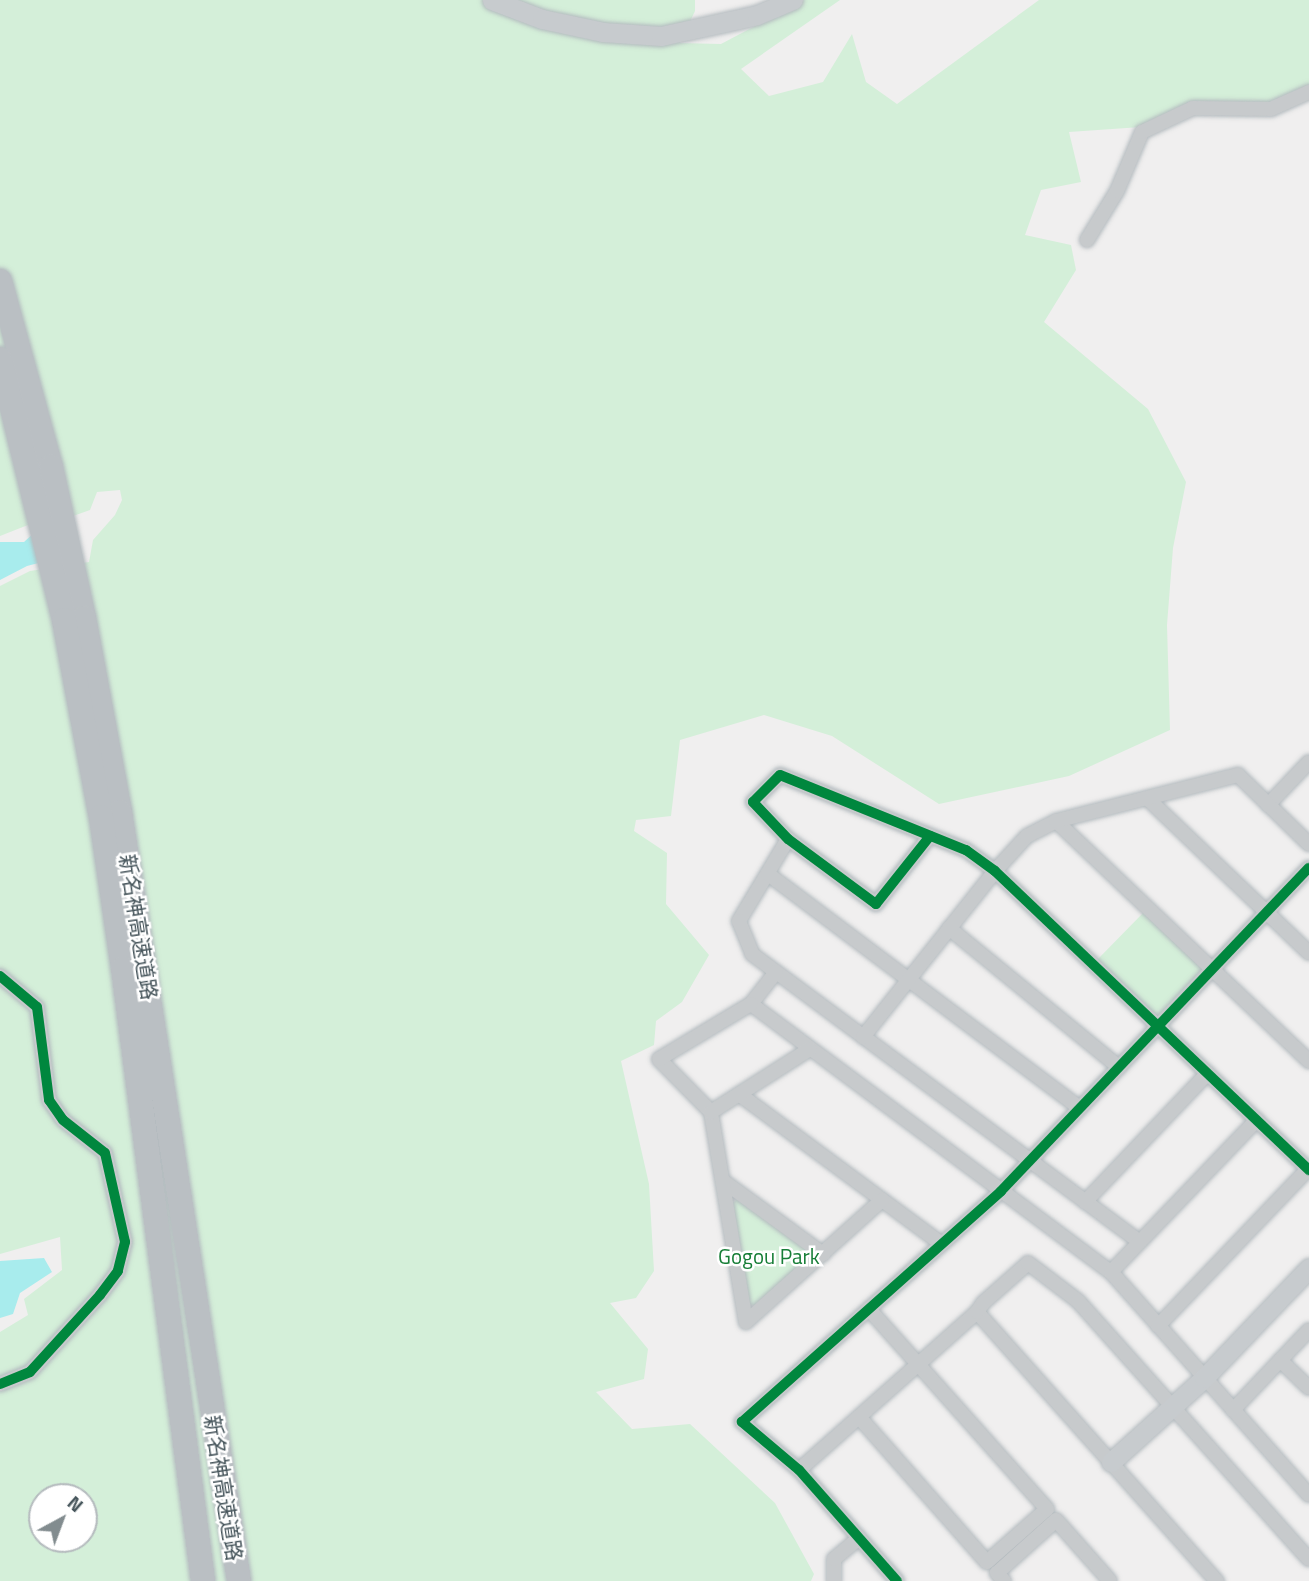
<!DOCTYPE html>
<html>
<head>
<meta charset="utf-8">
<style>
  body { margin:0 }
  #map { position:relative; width:1309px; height:1581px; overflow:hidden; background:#f0efef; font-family:"Titillium Web","Noto Sans JP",sans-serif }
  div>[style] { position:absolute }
  .green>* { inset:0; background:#d4efd9 }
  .water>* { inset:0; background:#a8eced }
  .roads { filter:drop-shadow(0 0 2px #b4bbbf) drop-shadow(0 0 2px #b4bbbf) }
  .street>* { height:14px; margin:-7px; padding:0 7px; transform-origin:7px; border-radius:7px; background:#c7cacc }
  .secondary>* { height:19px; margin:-9.5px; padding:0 9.5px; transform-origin:9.5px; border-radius:9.5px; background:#c7cbce }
  .highway>* { height:24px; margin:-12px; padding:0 12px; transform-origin:12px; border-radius:12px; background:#babfc3 }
  .cycleway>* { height:10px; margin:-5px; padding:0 5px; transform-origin:5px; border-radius:5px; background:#00873e }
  span { translate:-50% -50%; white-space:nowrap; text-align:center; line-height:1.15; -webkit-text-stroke:5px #fff; paint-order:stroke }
  .street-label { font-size:21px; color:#47565c }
  .park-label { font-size:21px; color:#177e37 }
  .north { position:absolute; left:28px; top:1483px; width:70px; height:70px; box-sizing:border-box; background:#fff; border:2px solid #b5bbbe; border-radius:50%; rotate:41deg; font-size:19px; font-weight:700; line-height:28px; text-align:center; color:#47565c }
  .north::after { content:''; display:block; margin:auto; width:24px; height:32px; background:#828c8f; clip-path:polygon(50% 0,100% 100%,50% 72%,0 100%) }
</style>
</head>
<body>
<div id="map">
  <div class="green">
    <div style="clip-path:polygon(evenodd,0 0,695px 0,695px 11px,680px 43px,721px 44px,804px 0,840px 0,741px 69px,769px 96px,823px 82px,852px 34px,866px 82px,897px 104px,1039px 0,1309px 0,1309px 88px,1273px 105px,1237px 103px,1141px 127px,1069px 132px,1081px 182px,1041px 190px,1025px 235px,1071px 245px,1076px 270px,1044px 322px,1148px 409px,1186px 482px,1173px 548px,1167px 625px,1170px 730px,1069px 776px,939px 804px,832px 736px,764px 715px,680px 740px,671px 816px,636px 820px,634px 831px,667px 853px,666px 904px,709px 955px,682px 1002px,656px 1021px,654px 1045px,621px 1061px,649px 1184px,654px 1271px,636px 1298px,610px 1303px,648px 1349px,644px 1379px,596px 1392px,632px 1429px,690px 1424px,775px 1503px,814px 1574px,811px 1581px,0 1581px,0 1332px,28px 1315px,24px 1299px,62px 1270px,60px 1237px,0 1254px,0 586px,30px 571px,89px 562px,93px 540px,115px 515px,122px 500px,120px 490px,97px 492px,90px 510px,45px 526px,33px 523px,0 536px,0 0,42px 1497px,84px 1497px,84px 1539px,42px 1539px,42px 1497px)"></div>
    <div style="clip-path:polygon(1144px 912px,1203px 966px,1203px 972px,1160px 1017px,1155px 1016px,1097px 960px)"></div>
    <div style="clip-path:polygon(739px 1198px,811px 1252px,812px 1257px,756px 1306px,748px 1304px,731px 1204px)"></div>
  </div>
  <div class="water">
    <div style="clip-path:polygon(36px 531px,50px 560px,27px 566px,0 580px,0 542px,24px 542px)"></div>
    <div style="clip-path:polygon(44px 1258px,52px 1272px,20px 1293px,13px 1314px,0 1318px,0 1261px)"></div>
  </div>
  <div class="roads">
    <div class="street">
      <div style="left:1087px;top:240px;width:57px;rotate:-58.5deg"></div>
      <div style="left:1117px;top:191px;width:64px;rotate:-67deg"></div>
      <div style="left:1142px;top:132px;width:56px;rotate:-25.2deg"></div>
      <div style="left:1193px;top:108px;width:78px;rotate:0.7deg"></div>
      <div style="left:1271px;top:109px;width:42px;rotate:-24.1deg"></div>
      <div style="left:1147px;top:798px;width:224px;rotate:43.7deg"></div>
      <div style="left:1268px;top:805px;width:59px;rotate:-46.4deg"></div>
      <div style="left:1056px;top:821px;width:349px;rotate:43.5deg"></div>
      <div style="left:930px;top:836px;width:87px;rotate:128.5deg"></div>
      <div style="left:876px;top:904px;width:109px;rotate:-143.5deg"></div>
      <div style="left:788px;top:839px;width:51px;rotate:-133.4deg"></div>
      <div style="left:753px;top:802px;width:38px;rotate:-45deg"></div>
      <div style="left:780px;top:775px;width:201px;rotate:22deg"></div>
      <div style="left:966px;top:850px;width:36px;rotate:36deg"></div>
      <div style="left:995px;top:871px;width:434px;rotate:43.6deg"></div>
      <div style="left:788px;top:839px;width:96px;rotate:120.9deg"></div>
      <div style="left:739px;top:921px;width:35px;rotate:68deg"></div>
      <div style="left:752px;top:954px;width:483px;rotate:36.6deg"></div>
      <div style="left:768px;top:874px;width:390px;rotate:36.9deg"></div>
      <div style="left:949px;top:928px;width:220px;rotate:39.3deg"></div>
      <div style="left:776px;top:972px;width:41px;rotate:128deg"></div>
      <div style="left:751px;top:1004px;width:449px;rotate:36.7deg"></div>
      <div style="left:1111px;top:1272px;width:298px;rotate:48.4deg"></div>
      <div style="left:0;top:976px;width:48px;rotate:40deg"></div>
      <div style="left:37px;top:1007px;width:94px;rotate:82.6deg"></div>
      <div style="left:49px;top:1100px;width:24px;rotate:55deg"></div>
      <div style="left:63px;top:1120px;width:53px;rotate:38.2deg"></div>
      <div style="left:105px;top:1153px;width:91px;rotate:77.3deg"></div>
      <div style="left:125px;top:1242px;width:30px;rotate:104deg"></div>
      <div style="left:118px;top:1271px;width:30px;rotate:127deg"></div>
      <div style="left:100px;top:1295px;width:104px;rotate:132.3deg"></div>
      <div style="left:30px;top:1372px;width:32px;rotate:158deg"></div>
      <div style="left:863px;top:1037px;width:212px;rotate:-51.5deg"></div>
      <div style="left:995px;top:871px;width:47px;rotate:-47.6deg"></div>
      <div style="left:1027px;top:836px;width:33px;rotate:-27deg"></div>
      <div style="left:1056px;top:821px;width:188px;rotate:-14.2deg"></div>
      <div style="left:1238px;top:775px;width:99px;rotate:44.2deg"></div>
      <div style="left:739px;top:1094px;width:252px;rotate:36.5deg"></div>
      <div style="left:711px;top:1112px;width:74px;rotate:-134.5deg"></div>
      <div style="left:659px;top:1059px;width:107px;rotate:-30.9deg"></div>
      <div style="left:723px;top:1181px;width:124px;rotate:36.1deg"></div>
      <div style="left:1085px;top:1202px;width:178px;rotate:-46.4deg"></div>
      <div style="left:1111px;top:1272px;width:211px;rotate:-46.2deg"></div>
      <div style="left:977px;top:1312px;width:361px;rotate:48.3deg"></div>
      <div style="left:746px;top:1322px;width:213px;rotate:-99.5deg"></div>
      <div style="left:711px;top:1112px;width:117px;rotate:-32.5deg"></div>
      <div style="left:746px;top:1322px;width:183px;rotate:-41.9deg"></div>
      <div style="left:1158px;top:1326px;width:217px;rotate:-46.3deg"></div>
      <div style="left:1280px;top:1360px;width:40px;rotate:44deg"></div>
      <div style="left:1233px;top:1410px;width:110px;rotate:-46.5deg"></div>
      <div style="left:859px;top:1417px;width:193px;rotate:48.6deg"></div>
      <div style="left:987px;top:1562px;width:80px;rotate:-41.5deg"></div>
      <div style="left:1047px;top:1509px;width:268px;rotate:-131.7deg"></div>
      <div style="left:799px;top:1470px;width:238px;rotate:-41.6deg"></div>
      <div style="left:977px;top:1312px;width:11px;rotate:-56deg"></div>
      <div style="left:983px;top:1303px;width:60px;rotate:-41.6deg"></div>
      <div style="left:1028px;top:1263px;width:63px;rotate:37.2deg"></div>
      <div style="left:1078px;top:1301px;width:346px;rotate:48.2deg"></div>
      <div style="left:834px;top:1581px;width:22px;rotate:-90deg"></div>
      <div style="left:834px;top:1559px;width:33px;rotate:-40deg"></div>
      <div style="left:897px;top:1581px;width:148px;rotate:-131.4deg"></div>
      <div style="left:799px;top:1470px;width:75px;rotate:-139.9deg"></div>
      <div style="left:742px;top:1422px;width:347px;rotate:-41.7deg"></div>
      <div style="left:1001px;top:1191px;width:446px;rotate:-46.4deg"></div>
      <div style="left:1004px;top:1581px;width:11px;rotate:-131deg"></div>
      <div style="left:997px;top:1573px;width:79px;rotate:-41.9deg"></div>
      <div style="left:1056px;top:1520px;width:81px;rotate:48.5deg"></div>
    </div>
    <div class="secondary">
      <div style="left:492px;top:0;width:53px;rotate:20.8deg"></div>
      <div style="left:542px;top:19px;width:62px;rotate:12deg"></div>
      <div style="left:603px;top:32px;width:58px;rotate:3.9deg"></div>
      <div style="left:661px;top:36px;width:98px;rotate:-12.3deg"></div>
      <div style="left:757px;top:15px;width:39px;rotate:-23deg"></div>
      <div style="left:1111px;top:1462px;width:125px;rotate:-42.1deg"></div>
      <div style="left:1204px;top:1378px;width:152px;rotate:-46.3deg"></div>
    </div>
    <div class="highway">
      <div style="left:0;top:281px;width:193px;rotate:74.7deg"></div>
      <div style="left:51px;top:467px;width:155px;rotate:77.7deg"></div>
      <div style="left:84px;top:618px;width:197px;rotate:79.5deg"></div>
      <div style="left:120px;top:812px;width:778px;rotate:81.2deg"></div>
      <div style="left:0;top:359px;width:269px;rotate:76.2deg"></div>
      <div style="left:64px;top:620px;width:200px;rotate:79.4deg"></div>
      <div style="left:101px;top:817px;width:153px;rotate:81.7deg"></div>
      <div style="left:123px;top:968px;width:618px;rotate:82.56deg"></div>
    </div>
  </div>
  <div class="cycleway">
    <div style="left:930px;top:836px;width:87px;rotate:128.5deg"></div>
    <div style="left:876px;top:904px;width:109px;rotate:-143.5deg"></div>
    <div style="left:788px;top:839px;width:51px;rotate:-133.4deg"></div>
    <div style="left:753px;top:802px;width:38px;rotate:-45deg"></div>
    <div style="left:780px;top:775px;width:201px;rotate:22deg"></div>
    <div style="left:966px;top:850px;width:36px;rotate:36deg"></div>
    <div style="left:995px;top:871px;width:434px;rotate:43.6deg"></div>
    <div style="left:0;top:976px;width:48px;rotate:40deg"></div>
    <div style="left:37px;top:1007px;width:94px;rotate:82.6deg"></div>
    <div style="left:49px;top:1100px;width:24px;rotate:55deg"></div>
    <div style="left:63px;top:1120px;width:53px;rotate:38.2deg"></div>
    <div style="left:105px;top:1153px;width:91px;rotate:77.3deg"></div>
    <div style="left:125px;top:1242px;width:30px;rotate:104deg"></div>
    <div style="left:118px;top:1271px;width:30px;rotate:127deg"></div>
    <div style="left:100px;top:1295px;width:104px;rotate:132.3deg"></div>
    <div style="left:30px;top:1372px;width:32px;rotate:158deg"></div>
    <div style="left:897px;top:1581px;width:148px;rotate:-131.4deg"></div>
    <div style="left:799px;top:1470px;width:75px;rotate:-139.9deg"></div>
    <div style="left:742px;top:1422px;width:347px;rotate:-41.7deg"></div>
    <div style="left:1001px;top:1191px;width:446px;rotate:-46.4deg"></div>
  </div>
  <div class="street-label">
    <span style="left:139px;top:927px;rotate:81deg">新名神高速道路</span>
    <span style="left:224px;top:1488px;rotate:81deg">新名神高速道路</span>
  </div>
  <div class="park-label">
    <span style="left:769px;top:1256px">Gogou Park</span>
  </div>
  <div class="north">N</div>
</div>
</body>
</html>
